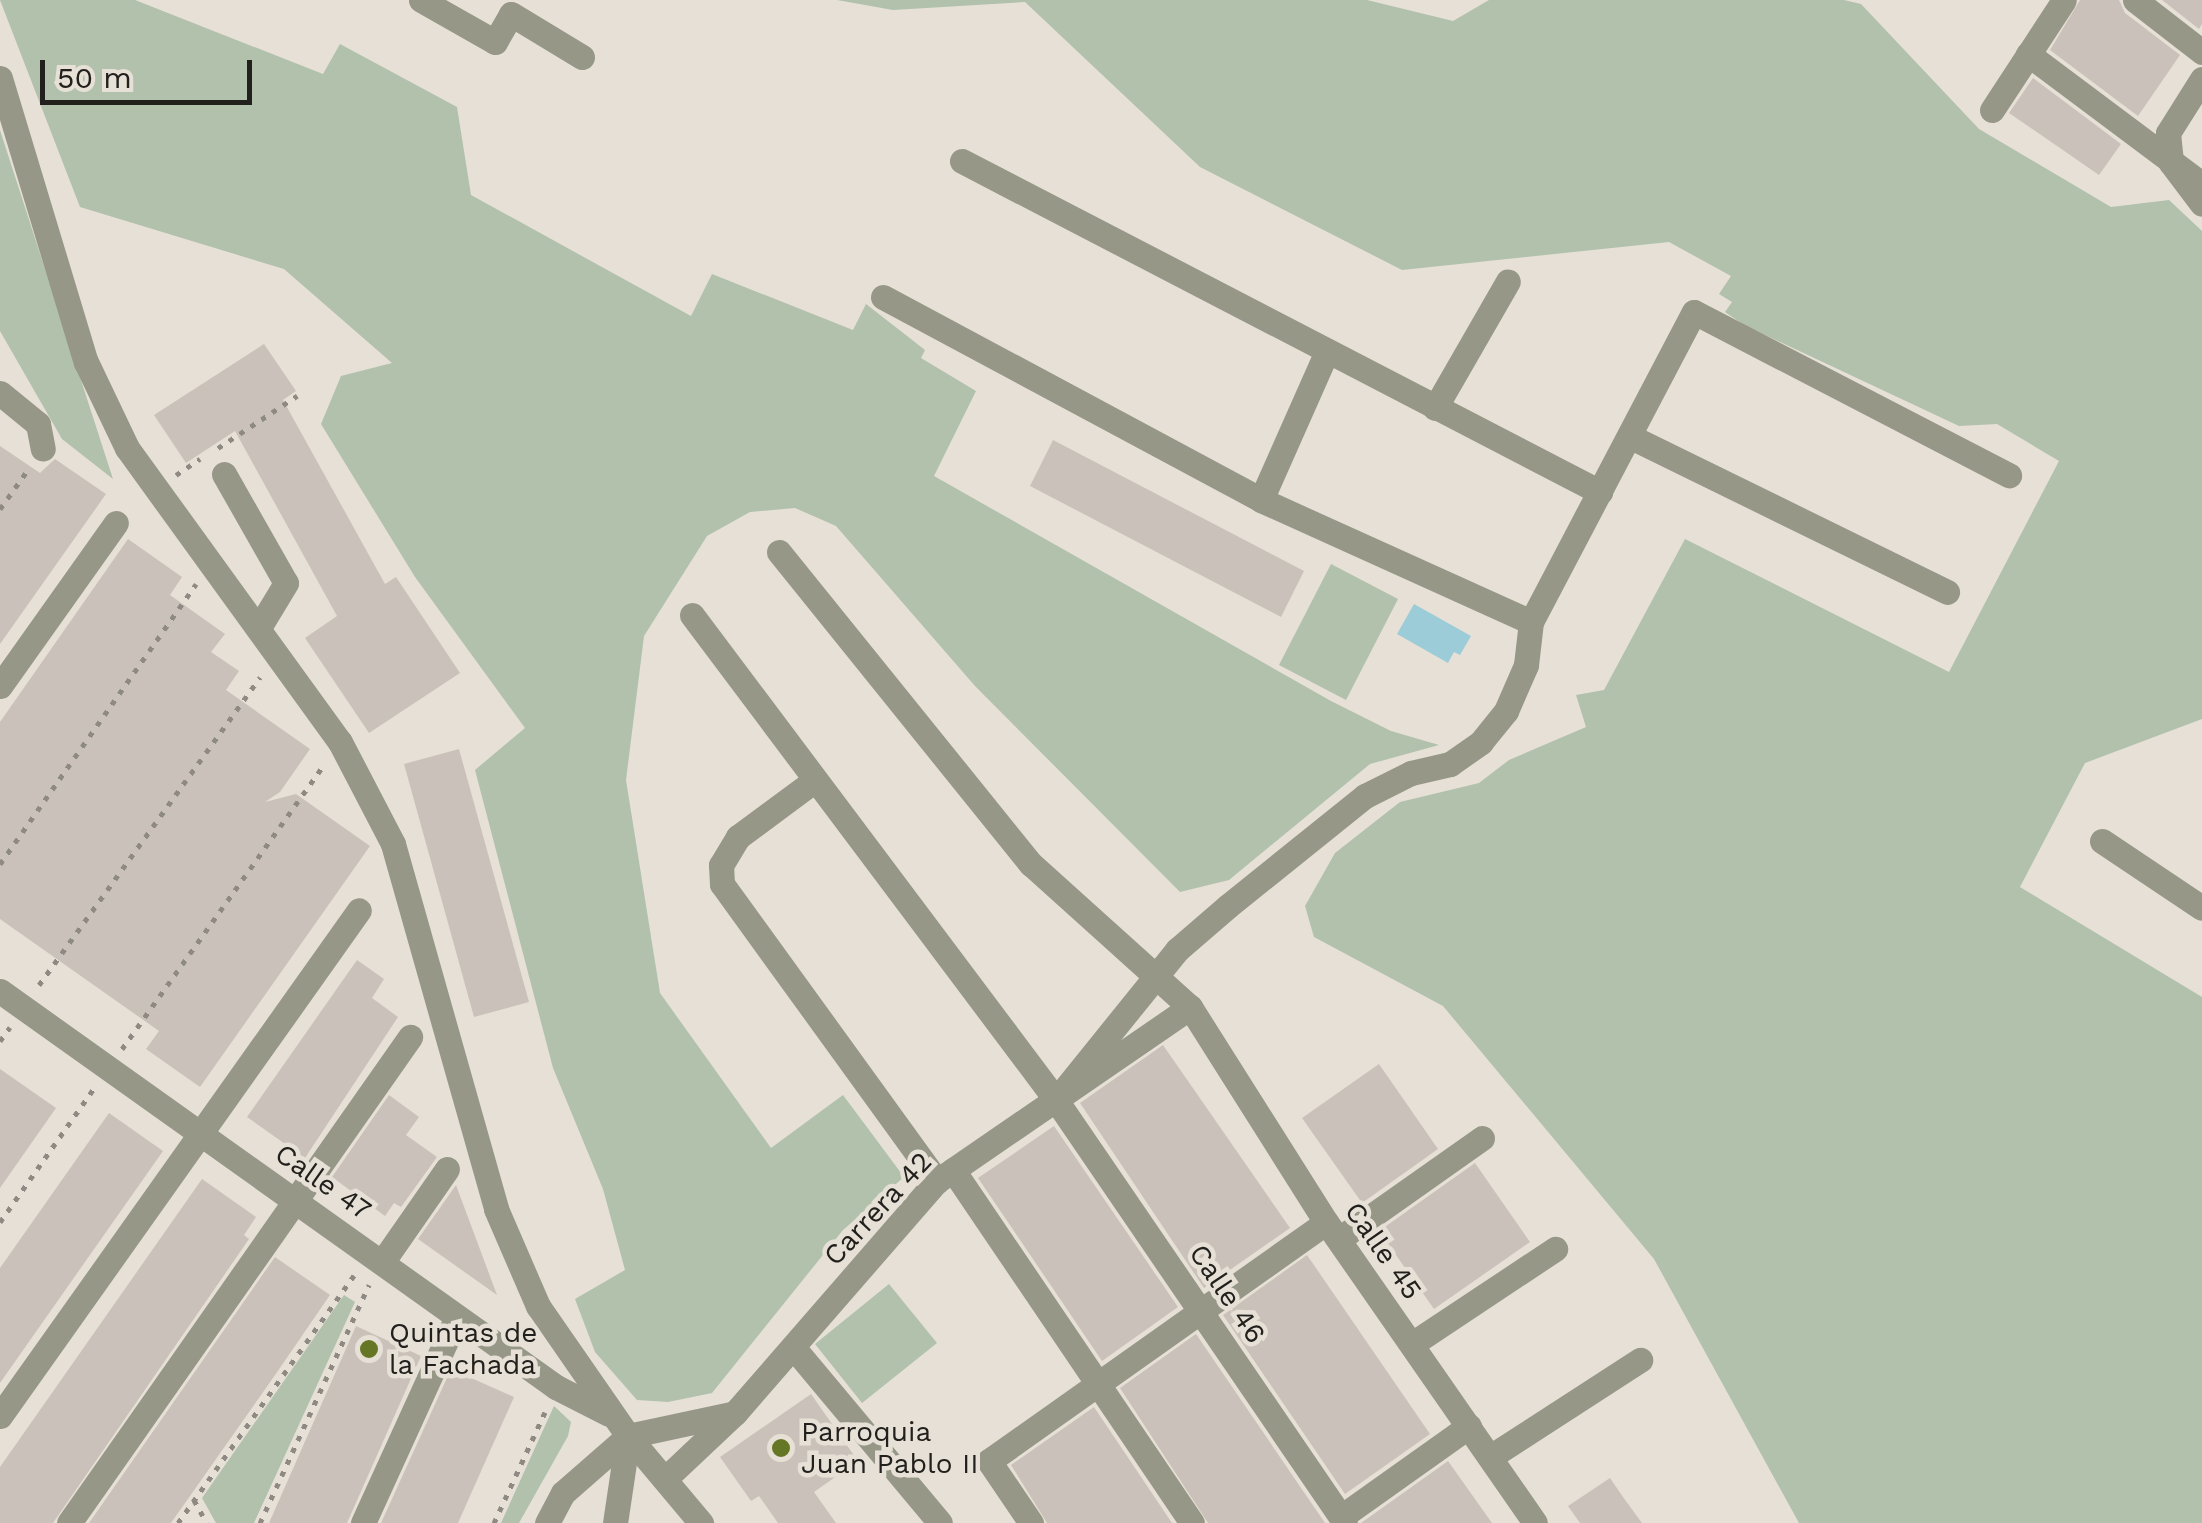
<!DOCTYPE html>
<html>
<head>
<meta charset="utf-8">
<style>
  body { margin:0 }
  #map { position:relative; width:2202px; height:1523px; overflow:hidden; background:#e6e0d6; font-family:"Work Sans",sans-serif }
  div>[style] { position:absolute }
  .green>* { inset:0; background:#b1c1ac }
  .water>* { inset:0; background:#9dccd9 }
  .building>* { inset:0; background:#cac2ba }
  .path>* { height:5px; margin-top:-2.5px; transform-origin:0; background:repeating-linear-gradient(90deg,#8e8a83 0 5px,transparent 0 13px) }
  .minor>* { height:25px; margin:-12.5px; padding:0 12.5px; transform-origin:12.5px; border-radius:12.5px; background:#969786 }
  .dots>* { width:28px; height:28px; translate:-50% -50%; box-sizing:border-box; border:5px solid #e6e0d6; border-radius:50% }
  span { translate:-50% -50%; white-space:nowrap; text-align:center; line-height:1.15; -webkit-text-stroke:9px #e6e0d6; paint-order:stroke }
  .street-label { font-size:28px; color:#22201c }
  .poi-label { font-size:28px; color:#22201c }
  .left { translate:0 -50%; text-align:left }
  .scale { position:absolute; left:40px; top:60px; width:212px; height:45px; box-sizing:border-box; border:5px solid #22201c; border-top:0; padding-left:12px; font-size:30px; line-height:35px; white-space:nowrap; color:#22201c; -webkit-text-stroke:8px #e6e0d6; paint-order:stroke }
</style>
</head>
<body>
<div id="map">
  <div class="green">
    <div style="clip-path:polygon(0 0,135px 0,323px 74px,340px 44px,457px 107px,471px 195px,691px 316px,712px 274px,853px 330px,866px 304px,925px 350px,921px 358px,976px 391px,934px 476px,1331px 701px,1391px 731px,1439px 745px,1370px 764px,1229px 880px,1180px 892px,975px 686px,836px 526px,795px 508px,750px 512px,707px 536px,644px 636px,626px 780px,660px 993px,771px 1148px,843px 1095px,904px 1177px,843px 1230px,712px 1393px,668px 1402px,637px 1400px,595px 1352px,575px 1299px,625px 1270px,603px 1189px,553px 1068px,475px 770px,525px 728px,415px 577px,321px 424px,341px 376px,392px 363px,284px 269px,80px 207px)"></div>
    <div style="clip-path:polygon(837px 0,1367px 0,1453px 21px,1489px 0,1844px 0,1861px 4px,1979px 129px,2111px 207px,2169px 200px,2202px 231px,2202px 719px,2085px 763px,2020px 887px,2202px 997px,2202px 1523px,1799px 1523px,1654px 1259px,1443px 1006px,1314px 937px,1305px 906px,1335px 853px,1400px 802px,1479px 783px,1509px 760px,1586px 727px,1576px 695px,1604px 690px,1685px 539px,1949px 672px,2059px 461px,1997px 424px,1959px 426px,1744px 325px,1725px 312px,1732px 302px,1719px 294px,1731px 276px,1669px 242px,1402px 270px,1200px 167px,1025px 2px,893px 10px)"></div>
    <div style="clip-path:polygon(0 130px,113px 479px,62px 439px,0 331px)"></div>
    <div style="clip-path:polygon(1331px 564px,1398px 599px,1346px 700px,1279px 665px)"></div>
    <div style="clip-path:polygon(889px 1284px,937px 1343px,862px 1403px,815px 1344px)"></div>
    <div style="clip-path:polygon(344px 1295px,355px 1302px,254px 1523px,216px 1523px,202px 1498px)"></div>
    <div style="clip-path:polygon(554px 1406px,571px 1422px,568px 1436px,519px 1523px,501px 1523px)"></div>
  </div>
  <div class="water">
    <div style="clip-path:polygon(1414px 604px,1471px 636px,1460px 655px,1454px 652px,1448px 663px,1397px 634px)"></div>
  </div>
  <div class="building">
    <div style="clip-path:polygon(2080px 0,2119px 0,2125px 13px,2180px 55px,2138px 116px,2050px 50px)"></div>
    <div style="clip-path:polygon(2162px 0,2202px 0,2202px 24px,2199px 29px)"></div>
    <div style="clip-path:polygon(2033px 78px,2121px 144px,2099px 175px,2009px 113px)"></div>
    <div style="clip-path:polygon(264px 344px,296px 391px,283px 400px,385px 584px,396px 577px,460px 673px,369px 733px,305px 638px,337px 616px,235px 431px,186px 463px,154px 415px)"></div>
    <div style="clip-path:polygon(1053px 440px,1304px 571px,1281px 617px,1030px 486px)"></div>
    <div style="clip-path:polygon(0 446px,40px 473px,55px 459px,106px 494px,0 644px)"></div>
    <div style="clip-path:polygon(128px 539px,182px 577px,170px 595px,225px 634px,211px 652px,239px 671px,226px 690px,310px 749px,280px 792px,265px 802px,296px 794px,370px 846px,200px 1087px,146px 1049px,159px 1031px,0 919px,0 722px)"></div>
    <div style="clip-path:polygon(459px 749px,529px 1002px,474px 1017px,404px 764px)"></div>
    <div style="clip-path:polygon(357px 960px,384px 979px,372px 998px,398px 1017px,305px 1158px,247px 1117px)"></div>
    <div style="clip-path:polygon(1163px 1045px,1290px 1228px,1204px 1288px,1080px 1103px)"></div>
    <div style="clip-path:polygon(1379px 1064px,1438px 1149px,1362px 1203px,1302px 1118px)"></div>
    <div style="clip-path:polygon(0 1069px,56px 1108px,0 1188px)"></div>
    <div style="clip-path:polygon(389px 1095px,419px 1117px,406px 1135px,437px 1157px,401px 1207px,394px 1203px,385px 1216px,332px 1177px)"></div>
    <div style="clip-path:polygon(109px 1113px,163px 1151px,0 1383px,0 1268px)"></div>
    <div style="clip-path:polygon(1054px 1126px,1178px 1307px,1102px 1361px,978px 1178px)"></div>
    <div style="clip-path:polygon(1475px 1163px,1530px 1242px,1434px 1309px,1379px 1231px)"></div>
    <div style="clip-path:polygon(202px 1179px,256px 1217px,244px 1235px,249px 1239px,53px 1523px,0 1523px,0 1467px)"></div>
    <div style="clip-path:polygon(456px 1185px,497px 1295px,418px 1239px)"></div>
    <div style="clip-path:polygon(1307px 1255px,1430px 1434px,1345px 1494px,1223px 1315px)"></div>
    <div style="clip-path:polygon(275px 1257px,330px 1295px,273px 1378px,171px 1523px,89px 1523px)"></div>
    <div style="clip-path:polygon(356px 1326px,421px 1356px,347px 1523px,269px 1523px)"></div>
    <div style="clip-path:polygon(1196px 1334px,1325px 1523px,1208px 1523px,1120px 1388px)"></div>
    <div style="clip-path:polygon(451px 1369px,514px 1397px,458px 1523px,381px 1523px)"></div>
    <div style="clip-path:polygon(811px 1394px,858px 1461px,814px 1492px,836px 1523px,778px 1523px,759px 1496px,751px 1501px,720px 1457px)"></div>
    <div style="clip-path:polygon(1094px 1407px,1172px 1523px,1047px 1523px,1011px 1465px)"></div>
    <div style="clip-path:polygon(1448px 1461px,1492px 1523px,1361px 1523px)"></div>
    <div style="clip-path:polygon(1610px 1478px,1623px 1497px,1642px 1523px,1580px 1523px,1568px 1506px)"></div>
  </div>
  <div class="path">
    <div style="left:218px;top:448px;width:95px;rotate:-33.4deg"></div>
    <div style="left:176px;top:475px;width:29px;rotate:-34deg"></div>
    <div style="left:0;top:509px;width:47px;rotate:-54.6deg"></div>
    <div style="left:0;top:864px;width:342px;rotate:-55deg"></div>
    <div style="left:39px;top:985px;width:379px;rotate:-54.3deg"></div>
    <div style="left:0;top:1041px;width:17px;rotate:-54deg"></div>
    <div style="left:122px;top:1049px;width:349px;rotate:-54.6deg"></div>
    <div style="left:0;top:1222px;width:165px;rotate:-54.9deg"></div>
    <div style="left:194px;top:1500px;width:26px;rotate:61deg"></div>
    <div style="left:178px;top:1523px;width:304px;rotate:-54.6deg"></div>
    <div style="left:260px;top:1523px;width:262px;rotate:-65.4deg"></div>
    <div style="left:494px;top:1523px;width:122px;rotate:-65.3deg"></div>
  </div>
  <div class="minor">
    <div style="left:421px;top:0;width:85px;rotate:29.6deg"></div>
    <div style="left:495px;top:42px;width:32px;rotate:-60deg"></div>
    <div style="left:511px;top:14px;width:83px;rotate:31.2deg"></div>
    <div style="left:2135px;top:0;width:85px;rotate:37.8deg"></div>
    <div style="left:2028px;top:54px;width:217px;rotate:36.8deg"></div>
    <div style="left:0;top:78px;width:297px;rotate:73.2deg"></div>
    <div style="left:86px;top:362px;width:95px;rotate:64.5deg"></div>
    <div style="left:127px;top:448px;width:363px;rotate:54.1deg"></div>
    <div style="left:340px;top:742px;width:115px;rotate:62.5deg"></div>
    <div style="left:393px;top:844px;width:379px;rotate:74.2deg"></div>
    <div style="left:496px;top:1209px;width:106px;rotate:66.6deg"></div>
    <div style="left:538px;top:1306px;width:158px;rotate:55.3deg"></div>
    <div style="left:628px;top:1436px;width:114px;rotate:50deg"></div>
    <div style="left:2202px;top:79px;width:64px;rotate:122.2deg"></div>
    <div style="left:2168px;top:133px;width:30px;rotate:84deg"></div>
    <div style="left:2171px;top:163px;width:51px;rotate:52.9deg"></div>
    <div style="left:1992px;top:110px;width:131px;rotate:-56.8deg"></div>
    <div style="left:962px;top:161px;width:719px;rotate:27.42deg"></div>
    <div style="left:883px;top:297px;width:429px;rotate:28.2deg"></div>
    <div style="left:1261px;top:500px;width:296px;rotate:24.3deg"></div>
    <div style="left:0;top:393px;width:49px;rotate:39.2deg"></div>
    <div style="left:38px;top:424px;width:25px;rotate:79deg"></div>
    <div style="left:1435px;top:408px;width:146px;rotate:-60.1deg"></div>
    <div style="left:1631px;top:437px;width:352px;rotate:26.1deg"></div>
    <div style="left:224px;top:474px;width:125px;rotate:60.4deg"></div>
    <div style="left:286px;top:583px;width:50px;rotate:121.2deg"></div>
    <div style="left:1261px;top:500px;width:163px;rotate:-66.1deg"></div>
    <div style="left:779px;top:552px;width:401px;rotate:51.1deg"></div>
    <div style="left:1031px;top:864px;width:214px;rotate:42deg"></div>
    <div style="left:1190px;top:1007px;width:254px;rotate:57.7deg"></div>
    <div style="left:1326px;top:1222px;width:366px;rotate:55.2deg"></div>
    <div style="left:692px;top:615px;width:606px;rotate:53.11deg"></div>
    <div style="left:1056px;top:1100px;width:512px;rotate:55.66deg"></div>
    <div style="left:0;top:686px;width:200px;rotate:-54.6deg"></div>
    <div style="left:815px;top:780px;width:96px;rotate:143.5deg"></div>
    <div style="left:738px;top:837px;width:33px;rotate:121deg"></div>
    <div style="left:721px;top:865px;width:19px;rotate:87deg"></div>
    <div style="left:722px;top:884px;width:367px;rotate:54.1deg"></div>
    <div style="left:2102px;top:841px;width:120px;rotate:33.8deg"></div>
    <div style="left:0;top:991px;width:683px;rotate:35.46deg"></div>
    <div style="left:556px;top:1387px;width:59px;rotate:27deg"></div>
    <div style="left:1056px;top:1100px;width:193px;rotate:-51.1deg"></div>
    <div style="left:1177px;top:950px;width:67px;rotate:-40.8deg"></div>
    <div style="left:1228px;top:906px;width:176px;rotate:-38.8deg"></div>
    <div style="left:1365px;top:796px;width:51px;rotate:-26.6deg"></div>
    <div style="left:1411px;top:773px;width:40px;rotate:-13deg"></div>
    <div style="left:1450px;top:764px;width:38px;rotate:-35deg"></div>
    <div style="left:1481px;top:742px;width:40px;rotate:-51deg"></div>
    <div style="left:1506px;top:711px;width:50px;rotate:-66.5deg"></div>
    <div style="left:1526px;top:665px;width:43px;rotate:-83.4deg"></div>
    <div style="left:1531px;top:622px;width:350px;rotate:-62.3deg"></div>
    <div style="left:1694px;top:312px;width:355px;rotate:27.4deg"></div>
    <div style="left:953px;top:1170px;width:426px;rotate:55.9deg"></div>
    <div style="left:1339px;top:1239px;width:175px;rotate:-35.2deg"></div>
    <div style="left:383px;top:1261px;width:112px;rotate:-55.2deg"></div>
    <div style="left:1412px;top:1344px;width:172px;rotate:-33.6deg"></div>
    <div style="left:793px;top:1347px;width:229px;rotate:50.1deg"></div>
    <div style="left:0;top:1416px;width:620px;rotate:-54.64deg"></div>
    <div style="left:1490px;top:1457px;width:179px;rotate:-32.9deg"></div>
    <div style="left:667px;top:1477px;width:93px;rotate:-43.3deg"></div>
    <div style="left:735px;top:1413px;width:308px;rotate:-49deg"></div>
    <div style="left:937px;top:1181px;width:307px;rotate:-34.5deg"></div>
    <div style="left:1341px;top:1517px;width:157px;rotate:-35.4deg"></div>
    <div style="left:69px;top:1523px;width:594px;rotate:-54.94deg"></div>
    <div style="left:363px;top:1523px;width:226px;rotate:-65.5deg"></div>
    <div style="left:547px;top:1523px;width:34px;rotate:-62deg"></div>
    <div style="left:563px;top:1493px;width:86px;rotate:-41.2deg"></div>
    <div style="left:628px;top:1436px;width:109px;rotate:-12.1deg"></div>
    <div style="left:615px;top:1523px;width:88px;rotate:-81.5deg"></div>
    <div style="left:1031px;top:1523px;width:75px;rotate:-124.1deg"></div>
    <div style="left:989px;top:1461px;width:413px;rotate:-35.3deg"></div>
  </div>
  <div class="dots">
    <div style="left:369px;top:1349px;background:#657624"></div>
    <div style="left:781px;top:1448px;background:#657624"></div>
  </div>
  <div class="street-label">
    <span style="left:323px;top:1182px;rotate:35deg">Calle 47</span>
    <span style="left:878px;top:1209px;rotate:-47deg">Carrera 42</span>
    <span style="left:1383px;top:1251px;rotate:55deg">Calle 45</span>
    <span style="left:1227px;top:1294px;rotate:56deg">Calle 46</span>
  </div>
  <div class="poi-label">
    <span class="left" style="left:389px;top:1349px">Quintas de<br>la Fachada</span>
    <span class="left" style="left:801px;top:1448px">Parroquia<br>Juan Pablo II</span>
  </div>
  <div class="scale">50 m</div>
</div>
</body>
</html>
